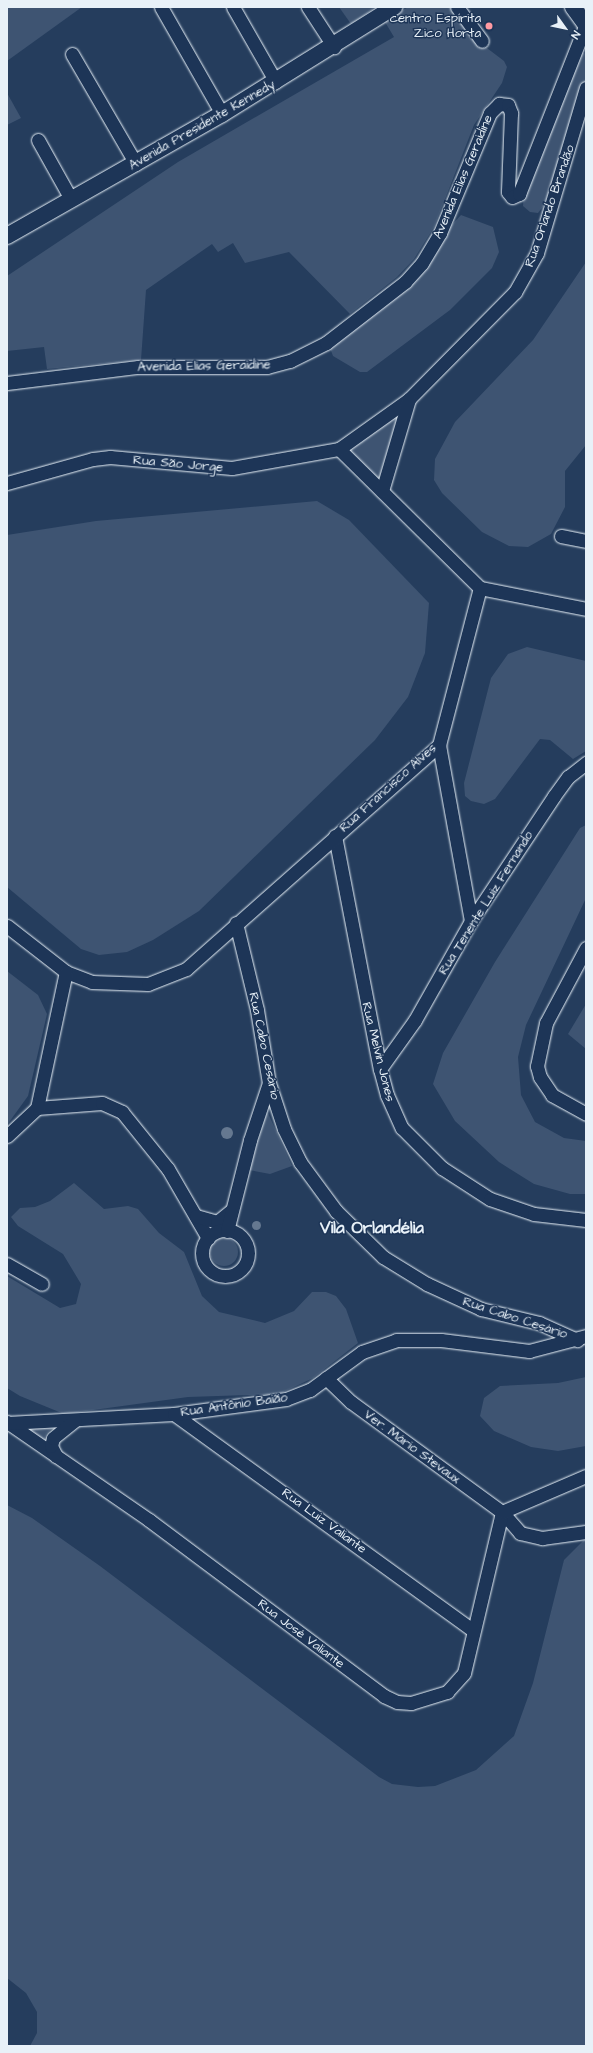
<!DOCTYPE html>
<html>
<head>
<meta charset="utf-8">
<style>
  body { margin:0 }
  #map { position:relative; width:593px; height:2053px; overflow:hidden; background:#253d5d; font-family:"Architects Daughter",sans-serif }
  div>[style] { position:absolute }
  .green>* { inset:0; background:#3e5472 }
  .round { border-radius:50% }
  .water>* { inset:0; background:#657890 }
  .roads { filter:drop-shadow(0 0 1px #e8f1f8) drop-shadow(0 0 1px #e8f1f8) }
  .minor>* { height:13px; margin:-6.5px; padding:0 6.5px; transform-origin:6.5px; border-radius:6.5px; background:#1d3557 }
  .minor>.ring { margin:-6.5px; padding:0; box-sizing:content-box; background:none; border:13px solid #1d3557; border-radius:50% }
  .major>* { height:16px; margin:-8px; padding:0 8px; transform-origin:8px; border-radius:8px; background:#1d3557 }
  .dots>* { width:11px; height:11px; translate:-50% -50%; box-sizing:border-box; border:2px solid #1d3557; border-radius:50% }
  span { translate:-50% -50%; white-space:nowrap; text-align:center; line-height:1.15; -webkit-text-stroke:3px #1d3557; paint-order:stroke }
  .poi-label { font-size:13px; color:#e8f1f8 }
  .right { translate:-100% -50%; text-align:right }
  .street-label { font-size:13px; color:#e8f1f8 }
  .district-label { font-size:17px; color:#e8f1f8; font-weight:700 }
  .frame { position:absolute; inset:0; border:8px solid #e8f1f8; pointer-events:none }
  .north { position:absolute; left:545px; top:8px; width:40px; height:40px; -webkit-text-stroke:3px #1d3557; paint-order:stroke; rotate:123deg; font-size:11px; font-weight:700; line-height:16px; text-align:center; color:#e8f1f8 }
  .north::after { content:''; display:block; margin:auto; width:14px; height:18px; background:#e8f1f8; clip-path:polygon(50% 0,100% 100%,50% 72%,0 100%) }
</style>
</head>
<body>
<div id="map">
  <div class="green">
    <div style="clip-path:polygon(7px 7px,82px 7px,7px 61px)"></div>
    <div style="clip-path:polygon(339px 7px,372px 7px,373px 9px,351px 24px)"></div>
    <div style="clip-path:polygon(408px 7px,454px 7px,479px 42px,504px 61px,507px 67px,502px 83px,474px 125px,434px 227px,414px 259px,397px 277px,350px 314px,289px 252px,245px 263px,233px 243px,218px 252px,212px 244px,146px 290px,141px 360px,47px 369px,44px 347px,7px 351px,7px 276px,178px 162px,394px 37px,385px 22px)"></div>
    <div style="clip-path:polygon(580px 52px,586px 54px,586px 79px,545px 204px,538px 213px,530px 212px,523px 206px,524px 195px)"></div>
    <div style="clip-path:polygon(7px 93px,21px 118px,7px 125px)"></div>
    <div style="clip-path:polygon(461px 215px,493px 227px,499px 252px,492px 268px,450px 310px,367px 372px,360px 372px,333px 356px,330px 348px,359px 325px)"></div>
    <div style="clip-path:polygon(586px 262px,586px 445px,565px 471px,565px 507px,551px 534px,528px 547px,509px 546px,482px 532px,442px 493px,434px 480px,435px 459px,455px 422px,533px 340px)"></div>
    <div style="clip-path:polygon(409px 399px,382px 491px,339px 449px)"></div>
    <div style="clip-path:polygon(317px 501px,349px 520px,429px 603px,425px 653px,408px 697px,375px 740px,199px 911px,153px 940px,127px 952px,99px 955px,81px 949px,7px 887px,7px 535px,96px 521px)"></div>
    <div style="clip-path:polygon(527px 647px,586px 661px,586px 751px,573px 759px,550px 740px,540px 739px,495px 799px,484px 804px,471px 801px,465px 796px,464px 783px,491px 678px,508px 654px)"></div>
    <div style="clip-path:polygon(586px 825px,586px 898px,526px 1025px,518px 1057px,521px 1095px,535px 1122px,564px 1138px,586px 1141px,586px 1194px,570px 1194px,534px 1184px,499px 1162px,455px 1121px,433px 1084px,443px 1053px,495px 962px,580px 828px)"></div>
    <div style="clip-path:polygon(7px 971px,38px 995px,47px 1014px,28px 1096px,7px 1125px)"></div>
    <div style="clip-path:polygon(586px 1004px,586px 1049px,568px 1034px)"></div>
    <div style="clip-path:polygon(267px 1111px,292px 1166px,270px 1174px,249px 1170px)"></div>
    <div style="clip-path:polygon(74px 1183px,104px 1209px,128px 1206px,138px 1209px,159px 1233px,184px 1252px,202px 1296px,219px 1312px,265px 1323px,294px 1311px,312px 1292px,326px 1292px,336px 1296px,346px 1309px,358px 1343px,313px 1378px,279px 1394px,188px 1397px,64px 1414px,20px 1396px,7px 1388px,7px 1276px,60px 1308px,76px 1304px,81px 1284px,63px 1254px,18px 1226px,11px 1217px,20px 1208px,35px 1207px,50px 1201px)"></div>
    <div class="round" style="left:210px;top:1238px;width:28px;height:28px"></div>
    <div style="clip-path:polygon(586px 1377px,586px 1446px,558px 1451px,531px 1447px,494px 1431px,480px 1416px,484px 1398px,500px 1386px,558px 1383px)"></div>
    <div style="clip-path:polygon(60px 1421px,46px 1434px,44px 1441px,17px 1425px)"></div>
    <div style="clip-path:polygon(7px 1505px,32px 1518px,100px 1566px,379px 1777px,392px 1784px,418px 1787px,435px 1786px,476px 1770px,514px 1736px,533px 1683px,564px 1560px,586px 1538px,586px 2046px,30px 2046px,37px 2033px,37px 2012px,26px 1993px,7px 1978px)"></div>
  </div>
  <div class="water">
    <div class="round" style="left:221px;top:1127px;width:12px;height:12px"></div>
    <div class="round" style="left:251.5px;top:1220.5px;width:9px;height:9px"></div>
  </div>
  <div class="roads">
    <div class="minor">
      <div style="left:161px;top:7px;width:123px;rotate:60.3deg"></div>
      <div style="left:233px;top:7px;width:86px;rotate:60.2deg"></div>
      <div style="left:308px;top:7px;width:48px;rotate:57deg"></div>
      <div style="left:457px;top:7px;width:42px;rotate:53.7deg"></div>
      <div style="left:72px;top:54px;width:127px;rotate:59.8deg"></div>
      <div style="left:38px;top:140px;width:68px;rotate:60.8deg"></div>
      <div style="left:7px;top:383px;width:132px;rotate:-7deg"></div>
      <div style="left:138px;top:367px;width:129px"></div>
      <div style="left:267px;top:367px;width:24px;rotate:-15deg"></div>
      <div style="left:290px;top:361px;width:40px;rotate:-26.6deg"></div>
      <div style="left:326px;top:343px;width:100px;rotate:-37.7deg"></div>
      <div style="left:405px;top:282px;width:25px;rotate:-48deg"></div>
      <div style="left:422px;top:263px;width:35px;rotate:-59deg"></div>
      <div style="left:440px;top:233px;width:130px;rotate:-67.4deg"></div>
      <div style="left:490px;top:113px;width:13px;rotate:-45deg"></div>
      <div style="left:499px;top:104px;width:9px;rotate:6deg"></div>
      <div style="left:508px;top:105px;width:9px;rotate:69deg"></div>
      <div style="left:511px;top:113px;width:79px;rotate:92.2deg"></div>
      <div style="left:508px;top:192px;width:6px;rotate:51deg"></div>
      <div style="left:512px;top:197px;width:8px;rotate:-23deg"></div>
      <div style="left:519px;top:194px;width:183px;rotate:-68.5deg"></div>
      <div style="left:339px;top:449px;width:198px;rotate:44.6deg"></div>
      <div style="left:480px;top:588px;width:108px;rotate:11.2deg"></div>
      <div style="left:7px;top:483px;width:89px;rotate:-15.6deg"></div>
      <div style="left:93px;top:459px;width:17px;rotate:-7deg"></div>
      <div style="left:110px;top:457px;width:122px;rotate:5.2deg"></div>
      <div style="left:232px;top:468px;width:109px;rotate:-10.1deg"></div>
      <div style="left:339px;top:449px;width:86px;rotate:-35.5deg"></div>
      <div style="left:409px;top:399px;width:151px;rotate:-45.3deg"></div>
      <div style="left:515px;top:292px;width:45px;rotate:-60.6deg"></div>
      <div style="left:537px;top:253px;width:172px;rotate:-73.5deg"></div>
      <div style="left:382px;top:491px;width:96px;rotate:-73.6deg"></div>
      <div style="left:561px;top:536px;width:25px;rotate:11deg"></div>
      <div style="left:439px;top:745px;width:179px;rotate:79.7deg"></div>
      <div style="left:335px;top:836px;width:237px;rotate:79.1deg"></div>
      <div style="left:380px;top:1069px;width:27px;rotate:75deg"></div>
      <div style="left:387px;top:1095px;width:36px;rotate:66deg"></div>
      <div style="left:402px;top:1128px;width:57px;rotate:45deg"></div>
      <div style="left:442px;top:1168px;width:57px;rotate:32.9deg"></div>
      <div style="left:490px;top:1199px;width:46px;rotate:18.8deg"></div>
      <div style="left:534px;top:1214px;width:52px;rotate:6.6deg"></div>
      <div style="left:236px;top:923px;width:89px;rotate:76.4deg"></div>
      <div style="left:257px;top:1010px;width:74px;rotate:80.7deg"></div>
      <div style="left:269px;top:1083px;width:48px;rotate:71.9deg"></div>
      <div style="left:284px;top:1129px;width:37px;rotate:64deg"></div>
      <div style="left:300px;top:1162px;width:61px;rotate:53.7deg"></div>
      <div style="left:336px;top:1211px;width:66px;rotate:44.4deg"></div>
      <div style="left:383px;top:1257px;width:52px;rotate:31.5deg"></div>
      <div style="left:427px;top:1284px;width:60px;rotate:24.8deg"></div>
      <div style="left:481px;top:1309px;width:60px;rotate:13.6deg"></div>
      <div style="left:539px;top:1323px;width:42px;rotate:24.1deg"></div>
      <div style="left:7px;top:926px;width:75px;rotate:37.9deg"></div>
      <div style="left:66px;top:972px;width:28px;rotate:21deg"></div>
      <div style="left:92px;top:982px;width:56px;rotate:2deg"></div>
      <div style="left:148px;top:984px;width:41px;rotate:-21.5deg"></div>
      <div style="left:186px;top:969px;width:338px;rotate:-41.5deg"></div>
      <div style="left:439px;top:745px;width:162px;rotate:-75.4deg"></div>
      <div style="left:586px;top:948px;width:85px;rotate:118.1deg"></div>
      <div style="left:546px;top:1023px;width:44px;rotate:101.8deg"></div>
      <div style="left:537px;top:1066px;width:11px;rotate:75deg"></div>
      <div style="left:540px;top:1077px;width:22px;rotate:56deg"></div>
      <div style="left:552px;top:1095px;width:39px;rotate:29deg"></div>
      <div style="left:380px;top:1069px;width:60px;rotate:-54.5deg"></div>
      <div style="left:415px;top:1020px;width:114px;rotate:-60.5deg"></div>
      <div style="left:471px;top:921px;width:150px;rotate:-56.4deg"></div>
      <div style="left:554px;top:796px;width:24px;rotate:-54deg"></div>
      <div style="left:568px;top:777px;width:23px;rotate:-38deg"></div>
      <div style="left:37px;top:1108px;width:65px;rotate:-4.4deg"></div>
      <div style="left:102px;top:1103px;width:22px;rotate:24deg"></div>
      <div style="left:122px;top:1112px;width:73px;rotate:51.1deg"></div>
      <div style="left:168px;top:1169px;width:80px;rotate:59.9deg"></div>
      <div style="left:7px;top:1136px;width:41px;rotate:-43deg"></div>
      <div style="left:37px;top:1108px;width:139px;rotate:-78deg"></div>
      <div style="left:196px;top:1216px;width:22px;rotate:16deg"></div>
      <div style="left:217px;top:1222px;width:19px;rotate:-39deg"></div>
      <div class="ring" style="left:202px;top:1230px;width:33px;height:33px"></div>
      <div style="left:227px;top:1231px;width:94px;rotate:-75.8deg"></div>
      <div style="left:250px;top:1140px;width:60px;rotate:-71.6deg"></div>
      <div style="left:7px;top:1264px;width:40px;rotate:29.7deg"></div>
      <div style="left:326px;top:1378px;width:35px;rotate:44deg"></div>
      <div style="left:351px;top:1402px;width:187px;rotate:36.1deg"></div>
      <div style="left:502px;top:1512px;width:28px;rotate:49deg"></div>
      <div style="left:520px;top:1533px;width:23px;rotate:13deg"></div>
      <div style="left:542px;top:1538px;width:44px;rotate:-7.8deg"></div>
      <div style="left:174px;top:1414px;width:368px;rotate:35.9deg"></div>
      <div style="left:7px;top:1422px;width:173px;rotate:34.6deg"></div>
      <div style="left:149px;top:1520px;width:294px;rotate:36.8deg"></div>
      <div style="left:384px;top:1696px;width:14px;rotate:25deg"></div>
      <div style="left:397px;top:1702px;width:14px;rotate:4deg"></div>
      <div style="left:411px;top:1703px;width:38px;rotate:-17deg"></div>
      <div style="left:447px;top:1692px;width:25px;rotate:-48deg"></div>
      <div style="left:464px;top:1673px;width:165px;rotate:-76.7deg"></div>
      <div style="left:7px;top:1423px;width:167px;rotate:-3.1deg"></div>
      <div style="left:174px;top:1414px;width:113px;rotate:-7.6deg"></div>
      <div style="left:286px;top:1399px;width:26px;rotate:-21deg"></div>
      <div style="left:310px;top:1390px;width:64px;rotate:-36.2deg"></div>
      <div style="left:362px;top:1352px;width:36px;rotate:-19deg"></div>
      <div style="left:396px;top:1340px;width:45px"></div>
      <div style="left:441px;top:1340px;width:89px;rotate:7.1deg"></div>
      <div style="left:529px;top:1351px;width:59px;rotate:-14.7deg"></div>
      <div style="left:56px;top:1456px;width:11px;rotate:-117deg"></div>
      <div style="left:51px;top:1446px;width:8px;rotate:-76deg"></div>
      <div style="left:53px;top:1438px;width:28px;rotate:-39deg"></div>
      <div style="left:502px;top:1512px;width:91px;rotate:-23.2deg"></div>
    </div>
    <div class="major">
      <div style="left:573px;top:7px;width:22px;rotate:54deg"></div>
      <div style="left:7px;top:236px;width:247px;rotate:-29.6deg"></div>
      <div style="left:222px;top:114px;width:203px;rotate:-31.9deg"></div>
    </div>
  </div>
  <div class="dots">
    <div style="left:489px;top:26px;background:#ff9aa2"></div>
  </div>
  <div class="poi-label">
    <span class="right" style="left:481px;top:26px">centro Espírita<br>Zico Horta</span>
  </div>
  <div class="street-label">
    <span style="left:202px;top:125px;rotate:-30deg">Avenida Presidente Kennedy</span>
    <span style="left:463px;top:177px;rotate:-67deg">Avenida Elias Geraidine</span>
    <span style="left:550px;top:206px;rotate:-71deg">Rua Orlando Brandão</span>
    <span style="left:204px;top:366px;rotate:-1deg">Avenida Elias Geraidine</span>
    <span style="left:178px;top:464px;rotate:5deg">Rua São Jorge</span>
    <span style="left:388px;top:788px;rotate:-42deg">Rua Francisco Alves</span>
    <span style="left:486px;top:903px;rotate:-58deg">Rua Tenente Luiz Fernando</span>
    <span style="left:264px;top:1046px;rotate:78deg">Rua Cabo Cesário</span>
    <span style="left:378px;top:1052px;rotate:76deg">Rua Melvin Jones</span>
    <span style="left:515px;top:1318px;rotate:18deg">Rua Cabo Cesário</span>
    <span style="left:234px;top:1405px;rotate:-8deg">Rua Antônio Baião</span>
    <span style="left:412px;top:1447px;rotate:36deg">Ver. Mário Stevaux</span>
    <span style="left:324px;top:1521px;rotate:36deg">Rua Luiz Valiante</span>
    <span style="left:301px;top:1634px;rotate:37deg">Rua José Valiante</span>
  </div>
  <div class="district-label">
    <span style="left:372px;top:1229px">Vila Orlandélia</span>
  </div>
  <div class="frame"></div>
  <div class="north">N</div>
</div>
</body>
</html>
